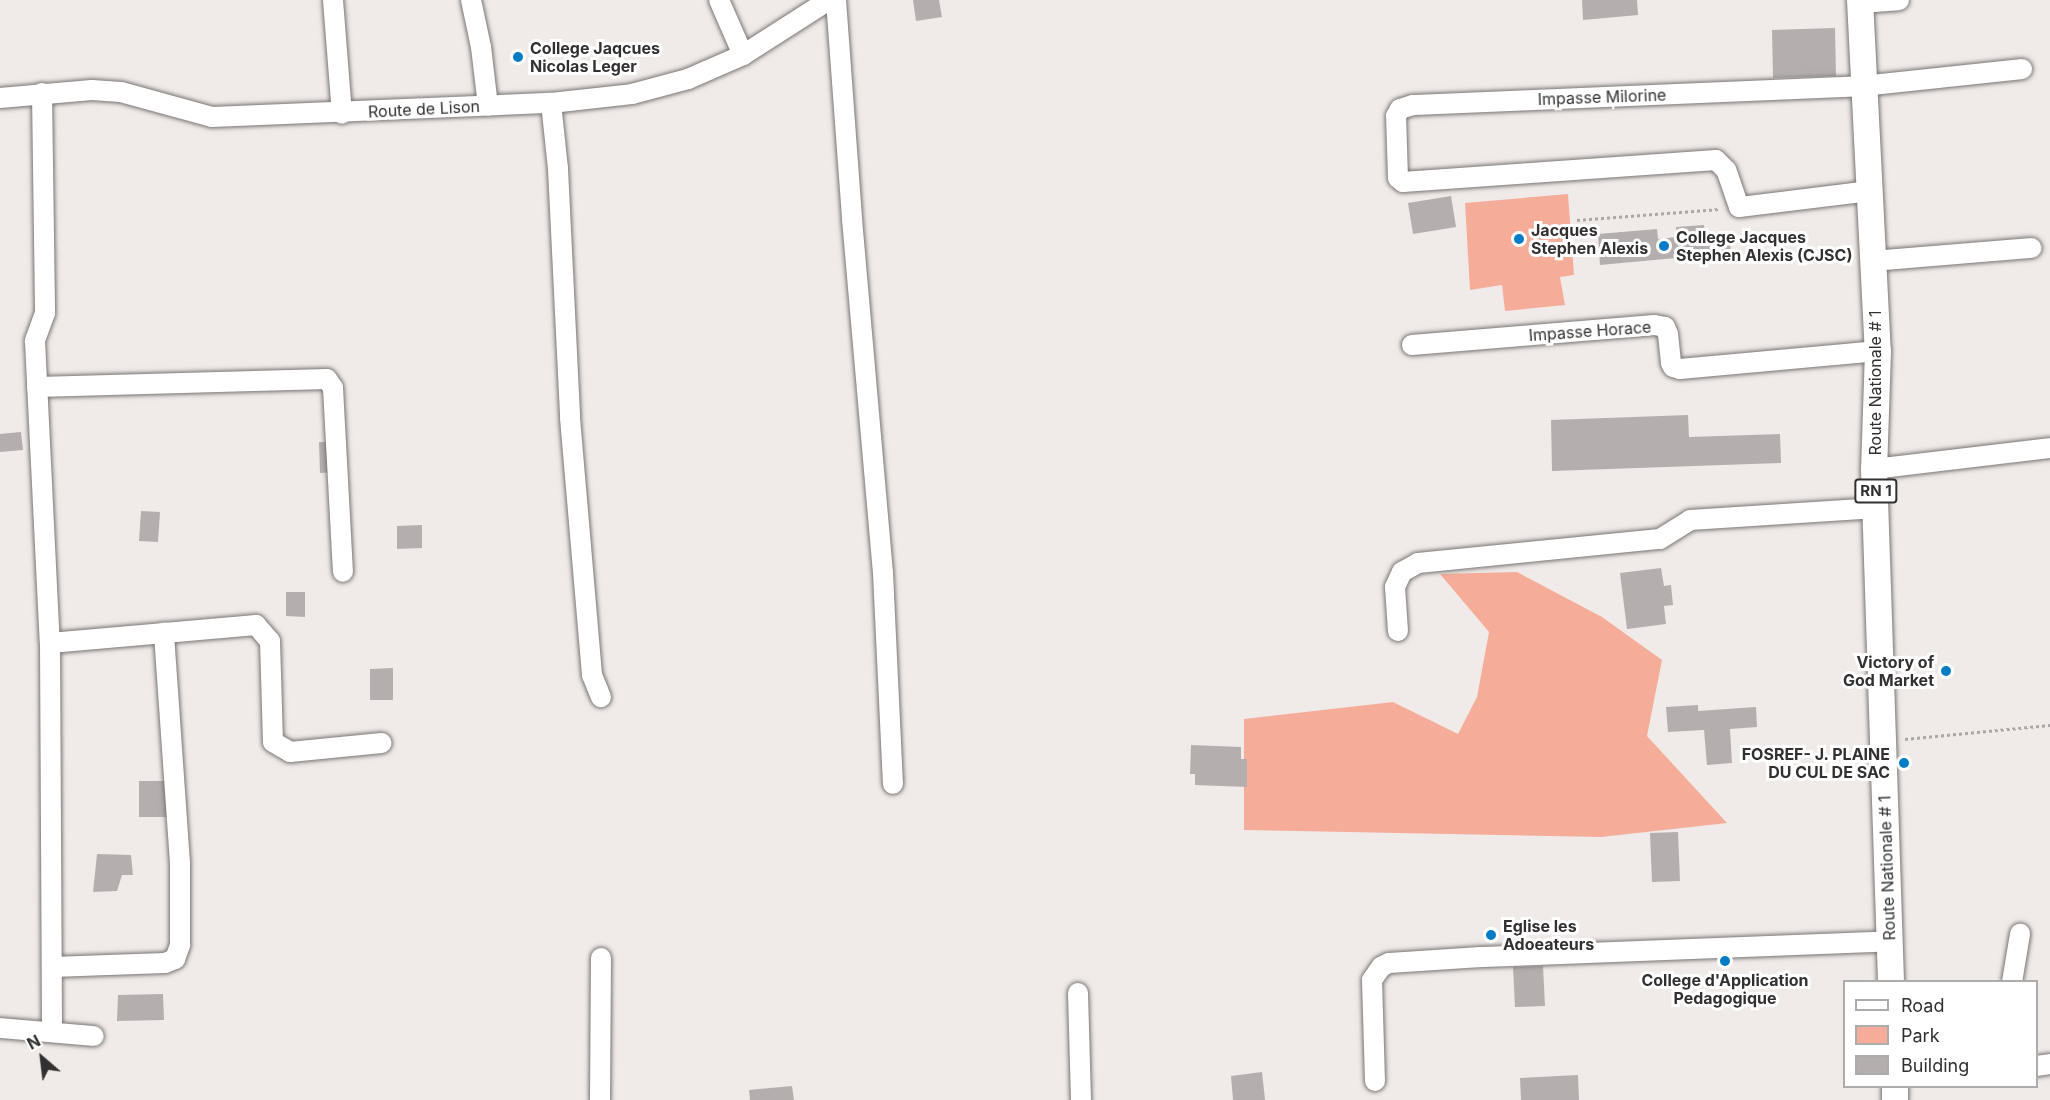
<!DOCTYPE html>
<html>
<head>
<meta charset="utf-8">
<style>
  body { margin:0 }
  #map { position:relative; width:2050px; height:1100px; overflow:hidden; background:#f0ebe9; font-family:Inter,sans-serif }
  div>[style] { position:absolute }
  .green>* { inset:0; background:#f5ad9a }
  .building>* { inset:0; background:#b4afae }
  .path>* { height:3px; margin-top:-1.5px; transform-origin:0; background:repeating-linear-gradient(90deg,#aba7a6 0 3px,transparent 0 6px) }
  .roads { filter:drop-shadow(0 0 2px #7a7574) drop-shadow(0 0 2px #7a7574) }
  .minor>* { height:20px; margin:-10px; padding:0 10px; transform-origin:10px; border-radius:10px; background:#fff }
  .major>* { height:26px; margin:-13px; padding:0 13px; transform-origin:13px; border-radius:13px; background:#fff }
  .dots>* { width:16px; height:16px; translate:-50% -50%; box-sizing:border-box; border:3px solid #fff; border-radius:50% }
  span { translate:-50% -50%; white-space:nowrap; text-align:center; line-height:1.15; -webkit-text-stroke:6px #fff; paint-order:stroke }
  .shield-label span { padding:2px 4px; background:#fff; border:2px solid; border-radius:4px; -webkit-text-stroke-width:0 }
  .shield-label { font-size:15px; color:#323030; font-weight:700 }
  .poi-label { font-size:16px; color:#323030; font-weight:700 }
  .left { translate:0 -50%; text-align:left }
  .right { translate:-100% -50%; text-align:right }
  .street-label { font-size:16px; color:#323030 }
  .legend { position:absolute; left:1843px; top:980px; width:195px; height:108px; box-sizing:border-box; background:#fff; border:2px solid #adacac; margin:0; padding:8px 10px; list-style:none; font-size:18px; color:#323030 }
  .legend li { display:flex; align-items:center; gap:12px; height:30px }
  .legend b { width:30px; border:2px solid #adacac }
  .north { position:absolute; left:12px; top:1028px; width:60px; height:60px; -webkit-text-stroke:4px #fff; paint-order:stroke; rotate:332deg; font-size:16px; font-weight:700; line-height:24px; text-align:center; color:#323030 }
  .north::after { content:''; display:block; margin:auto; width:21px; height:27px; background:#323030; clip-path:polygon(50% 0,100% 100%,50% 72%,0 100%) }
</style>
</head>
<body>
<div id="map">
  <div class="green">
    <div style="clip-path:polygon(1568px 194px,1574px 275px,1560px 277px,1565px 305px,1505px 311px,1502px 285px,1470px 290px,1465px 203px)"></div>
    <div style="clip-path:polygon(1517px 572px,1602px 617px,1662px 660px,1647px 736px,1727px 823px,1601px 837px,1244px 830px,1244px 719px,1393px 702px,1458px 734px,1477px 697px,1489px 632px,1440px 574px)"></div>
  </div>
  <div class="building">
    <div style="clip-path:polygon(913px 0,939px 0,942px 17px,916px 21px)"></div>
    <div style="clip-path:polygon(1582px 0,1637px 0,1638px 15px,1583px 20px)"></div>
    <div style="clip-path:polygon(1835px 28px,1836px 76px,1773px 78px,1772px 30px)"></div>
    <div style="clip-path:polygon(1451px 196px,1456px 227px,1413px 234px,1408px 203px)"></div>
    <div style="clip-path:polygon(1704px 225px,1705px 234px,1729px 232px,1731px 253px,1600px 265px,1598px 234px,1657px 229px,1658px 239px,1677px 237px,1676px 227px)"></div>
    <div style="clip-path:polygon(1688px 415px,1689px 437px,1780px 434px,1781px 463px,1552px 471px,1551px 420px)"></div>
    <div style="clip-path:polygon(21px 432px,23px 450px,0 452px,0 434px)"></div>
    <div style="clip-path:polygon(319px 442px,335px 442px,336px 472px,320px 473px)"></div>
    <div style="clip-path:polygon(141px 511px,160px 512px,158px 542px,139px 541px)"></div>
    <div style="clip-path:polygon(422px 525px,422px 548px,397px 549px,397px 526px)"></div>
    <div style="clip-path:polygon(1661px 568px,1664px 586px,1671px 585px,1673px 605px,1664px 606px,1666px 624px,1627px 629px,1620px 573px)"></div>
    <div style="clip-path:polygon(286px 592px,305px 592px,305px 617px,286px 616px)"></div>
    <div style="clip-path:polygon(393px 668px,393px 700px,370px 700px,370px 669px)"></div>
    <div style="clip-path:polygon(1698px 705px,1698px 711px,1756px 707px,1757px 727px,1730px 729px,1732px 763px,1707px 765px,1704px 730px,1668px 732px,1666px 707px)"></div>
    <div style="clip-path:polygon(1191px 745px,1241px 747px,1241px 759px,1247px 759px,1247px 787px,1195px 785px,1195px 774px,1190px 774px)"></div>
    <div style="clip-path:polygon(139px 781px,172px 781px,172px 817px,139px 817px)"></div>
    <div style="clip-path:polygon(1678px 832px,1680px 881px,1652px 882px,1650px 833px)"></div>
    <div style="clip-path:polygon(97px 854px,131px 855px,133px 875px,122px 875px,117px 891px,93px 892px)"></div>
    <div style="clip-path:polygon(1543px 966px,1545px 1006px,1515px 1007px,1513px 967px)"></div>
    <div style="clip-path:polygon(163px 994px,164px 1020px,117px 1021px,118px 995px)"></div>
    <div style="clip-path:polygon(1262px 1072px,1265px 1100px,1233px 1100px,1231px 1076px)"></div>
    <div style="clip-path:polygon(1578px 1075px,1579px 1100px,1521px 1100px,1520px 1078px)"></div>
    <div style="clip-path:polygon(792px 1086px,794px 1100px,750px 1100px,749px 1090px)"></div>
  </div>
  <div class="path">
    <div style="left:1577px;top:220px;width:143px;rotate:-4.4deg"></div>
    <div style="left:1905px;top:739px;width:146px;rotate:-5.5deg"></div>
  </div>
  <div class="roads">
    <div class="minor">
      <div style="left:333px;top:0;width:114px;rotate:85.5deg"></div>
      <div style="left:471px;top:0;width:48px;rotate:78deg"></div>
      <div style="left:481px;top:47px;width:59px;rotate:83.2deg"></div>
      <div style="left:719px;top:0;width:60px;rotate:66.4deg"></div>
      <div style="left:836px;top:0;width:220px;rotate:85.8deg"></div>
      <div style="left:852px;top:219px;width:355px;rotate:85deg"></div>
      <div style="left:883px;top:573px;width:211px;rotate:87.3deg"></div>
      <div style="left:1860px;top:3px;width:39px;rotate:-4deg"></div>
      <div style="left:42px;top:93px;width:220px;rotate:89.2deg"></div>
      <div style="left:45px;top:313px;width:30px;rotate:110deg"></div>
      <div style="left:35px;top:341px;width:302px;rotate:87.2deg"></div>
      <div style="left:50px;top:643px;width:389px;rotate:89.7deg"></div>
      <div style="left:0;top:98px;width:92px;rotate:-5deg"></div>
      <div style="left:92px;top:90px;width:29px;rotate:4deg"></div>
      <div style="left:121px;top:92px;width:94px;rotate:15.4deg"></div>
      <div style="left:212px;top:117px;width:339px;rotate:-2.4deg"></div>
      <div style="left:551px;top:103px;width:81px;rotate:-6.3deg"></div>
      <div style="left:632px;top:94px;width:58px;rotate:-15deg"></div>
      <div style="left:688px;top:79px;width:60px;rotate:-23.6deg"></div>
      <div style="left:743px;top:55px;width:102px;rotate:-32.6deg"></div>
      <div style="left:551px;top:103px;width:66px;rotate:83.9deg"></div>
      <div style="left:558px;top:169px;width:249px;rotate:87.2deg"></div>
      <div style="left:570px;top:418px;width:258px;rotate:85.1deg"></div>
      <div style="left:592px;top:675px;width:24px;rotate:68deg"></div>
      <div style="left:1870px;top:191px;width:132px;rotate:173deg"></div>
      <div style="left:1739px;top:207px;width:39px;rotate:-109deg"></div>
      <div style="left:1726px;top:170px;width:14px;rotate:-135deg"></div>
      <div style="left:1716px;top:160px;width:314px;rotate:176deg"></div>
      <div style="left:1403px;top:182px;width:6px;rotate:-141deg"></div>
      <div style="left:1398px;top:178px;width:62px;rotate:-91.8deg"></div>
      <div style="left:1396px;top:116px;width:8px;rotate:-60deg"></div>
      <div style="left:1400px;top:109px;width:14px;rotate:-17deg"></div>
      <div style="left:1413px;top:105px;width:450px;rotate:-2.4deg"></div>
      <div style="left:1863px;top:86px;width:160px;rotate:-6.1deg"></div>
      <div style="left:1873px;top:261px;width:159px;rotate:-4.7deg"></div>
      <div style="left:1412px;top:345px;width:243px;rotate:-4.7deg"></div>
      <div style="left:1654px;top:325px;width:11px;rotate:10deg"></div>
      <div style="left:1665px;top:327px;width:8px;rotate:67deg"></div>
      <div style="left:1668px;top:334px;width:29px;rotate:84deg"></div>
      <div style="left:1671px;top:363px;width:4px;rotate:63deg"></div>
      <div style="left:1673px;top:367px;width:7px;rotate:16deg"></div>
      <div style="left:1680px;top:369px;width:199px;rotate:-5.2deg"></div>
      <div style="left:37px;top:387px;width:290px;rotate:-1.6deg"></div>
      <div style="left:327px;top:379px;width:11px;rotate:56deg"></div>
      <div style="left:333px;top:388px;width:184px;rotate:86.9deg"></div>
      <div style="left:1874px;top:469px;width:177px;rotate:-6.8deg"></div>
      <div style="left:1398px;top:631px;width:44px;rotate:-93.9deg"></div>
      <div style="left:1395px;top:587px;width:17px;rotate:-65deg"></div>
      <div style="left:1402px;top:572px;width:18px;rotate:-29deg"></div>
      <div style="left:1418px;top:563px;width:243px;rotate:-5.7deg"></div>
      <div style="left:1660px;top:539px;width:36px;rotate:-32deg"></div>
      <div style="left:1690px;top:520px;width:187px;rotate:-3.7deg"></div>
      <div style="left:50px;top:643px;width:207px;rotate:-5deg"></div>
      <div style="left:256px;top:625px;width:21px;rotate:49deg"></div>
      <div style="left:270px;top:641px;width:101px;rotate:88.3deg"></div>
      <div style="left:273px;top:742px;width:20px;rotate:30deg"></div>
      <div style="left:290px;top:752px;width:92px;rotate:-5.6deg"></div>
      <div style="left:52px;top:967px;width:113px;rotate:-2deg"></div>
      <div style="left:165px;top:963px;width:11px;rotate:-22deg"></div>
      <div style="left:175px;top:959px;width:15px;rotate:-70deg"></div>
      <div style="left:180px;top:945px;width:82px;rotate:-90deg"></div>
      <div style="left:180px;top:863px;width:231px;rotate:-94deg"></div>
      <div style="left:2012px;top:982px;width:49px;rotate:-80.5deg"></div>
      <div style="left:1078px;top:993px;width:107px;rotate:88.4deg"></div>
      <div style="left:0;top:1028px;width:94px;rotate:4.9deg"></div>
      <div style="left:2036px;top:1066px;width:14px;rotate:-8deg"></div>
      <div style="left:1375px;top:1081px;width:101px;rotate:-91.7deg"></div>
      <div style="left:1372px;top:980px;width:16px;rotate:-55deg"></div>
      <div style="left:1381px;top:967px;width:9px;rotate:-27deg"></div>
      <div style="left:1389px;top:963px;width:92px;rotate:-3.7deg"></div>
      <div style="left:1481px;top:957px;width:408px;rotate:-2.2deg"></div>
      <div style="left:600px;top:1100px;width:142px;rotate:-89.6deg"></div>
    </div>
    <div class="major">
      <div style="left:1860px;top:0;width:351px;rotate:87.1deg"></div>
      <div style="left:1878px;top:351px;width:118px;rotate:91.9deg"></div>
      <div style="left:1874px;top:469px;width:513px;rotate:88.1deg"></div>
      <div style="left:1895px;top:1086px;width:14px;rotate:90deg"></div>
    </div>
  </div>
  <div class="dots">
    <div style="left:518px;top:57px;background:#047dc6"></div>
    <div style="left:1519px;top:239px;background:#047dc6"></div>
    <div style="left:1664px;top:246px;background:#047dc6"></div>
    <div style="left:1946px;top:671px;background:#047dc6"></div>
    <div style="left:1904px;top:763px;background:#047dc6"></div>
    <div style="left:1491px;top:935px;background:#047dc6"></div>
    <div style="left:1725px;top:961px;background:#047dc6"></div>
  </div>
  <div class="shield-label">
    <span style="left:1876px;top:491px">RN 1</span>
  </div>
  <div class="poi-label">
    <span class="left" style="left:530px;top:57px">College Jaqcues<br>Nicolas Leger</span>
    <span class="left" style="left:1531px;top:239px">Jacques<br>Stephen Alexis</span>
    <span class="left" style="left:1676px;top:246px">College Jacques<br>Stephen Alexis (CJSC)</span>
    <span class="right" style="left:1934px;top:671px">Victory of<br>God Market</span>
    <span class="right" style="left:1890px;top:763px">FOSREF- J. PLAINE<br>DU CUL DE SAC</span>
    <span class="left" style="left:1503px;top:935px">Eglise les<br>Adoeateurs</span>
    <span style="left:1725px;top:989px">College d'Application<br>Pedagogique</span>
  </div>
  <div class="street-label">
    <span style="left:1602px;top:97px;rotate:-2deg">Impasse Milorine</span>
    <span style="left:424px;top:109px;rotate:-3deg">Route de Lison</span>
    <span style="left:1590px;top:331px;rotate:-4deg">Impasse Horace</span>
    <span style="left:1875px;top:383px;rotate:-90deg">Route Nationale # 1</span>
    <span style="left:1887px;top:868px;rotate:-92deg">Route Nationale # 1</span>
  </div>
  <ul class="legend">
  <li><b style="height:8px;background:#fff"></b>Road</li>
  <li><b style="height:16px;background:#f5ad9a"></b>Park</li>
  <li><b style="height:16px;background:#b4afae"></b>Building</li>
  </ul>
  <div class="north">N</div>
</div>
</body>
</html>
